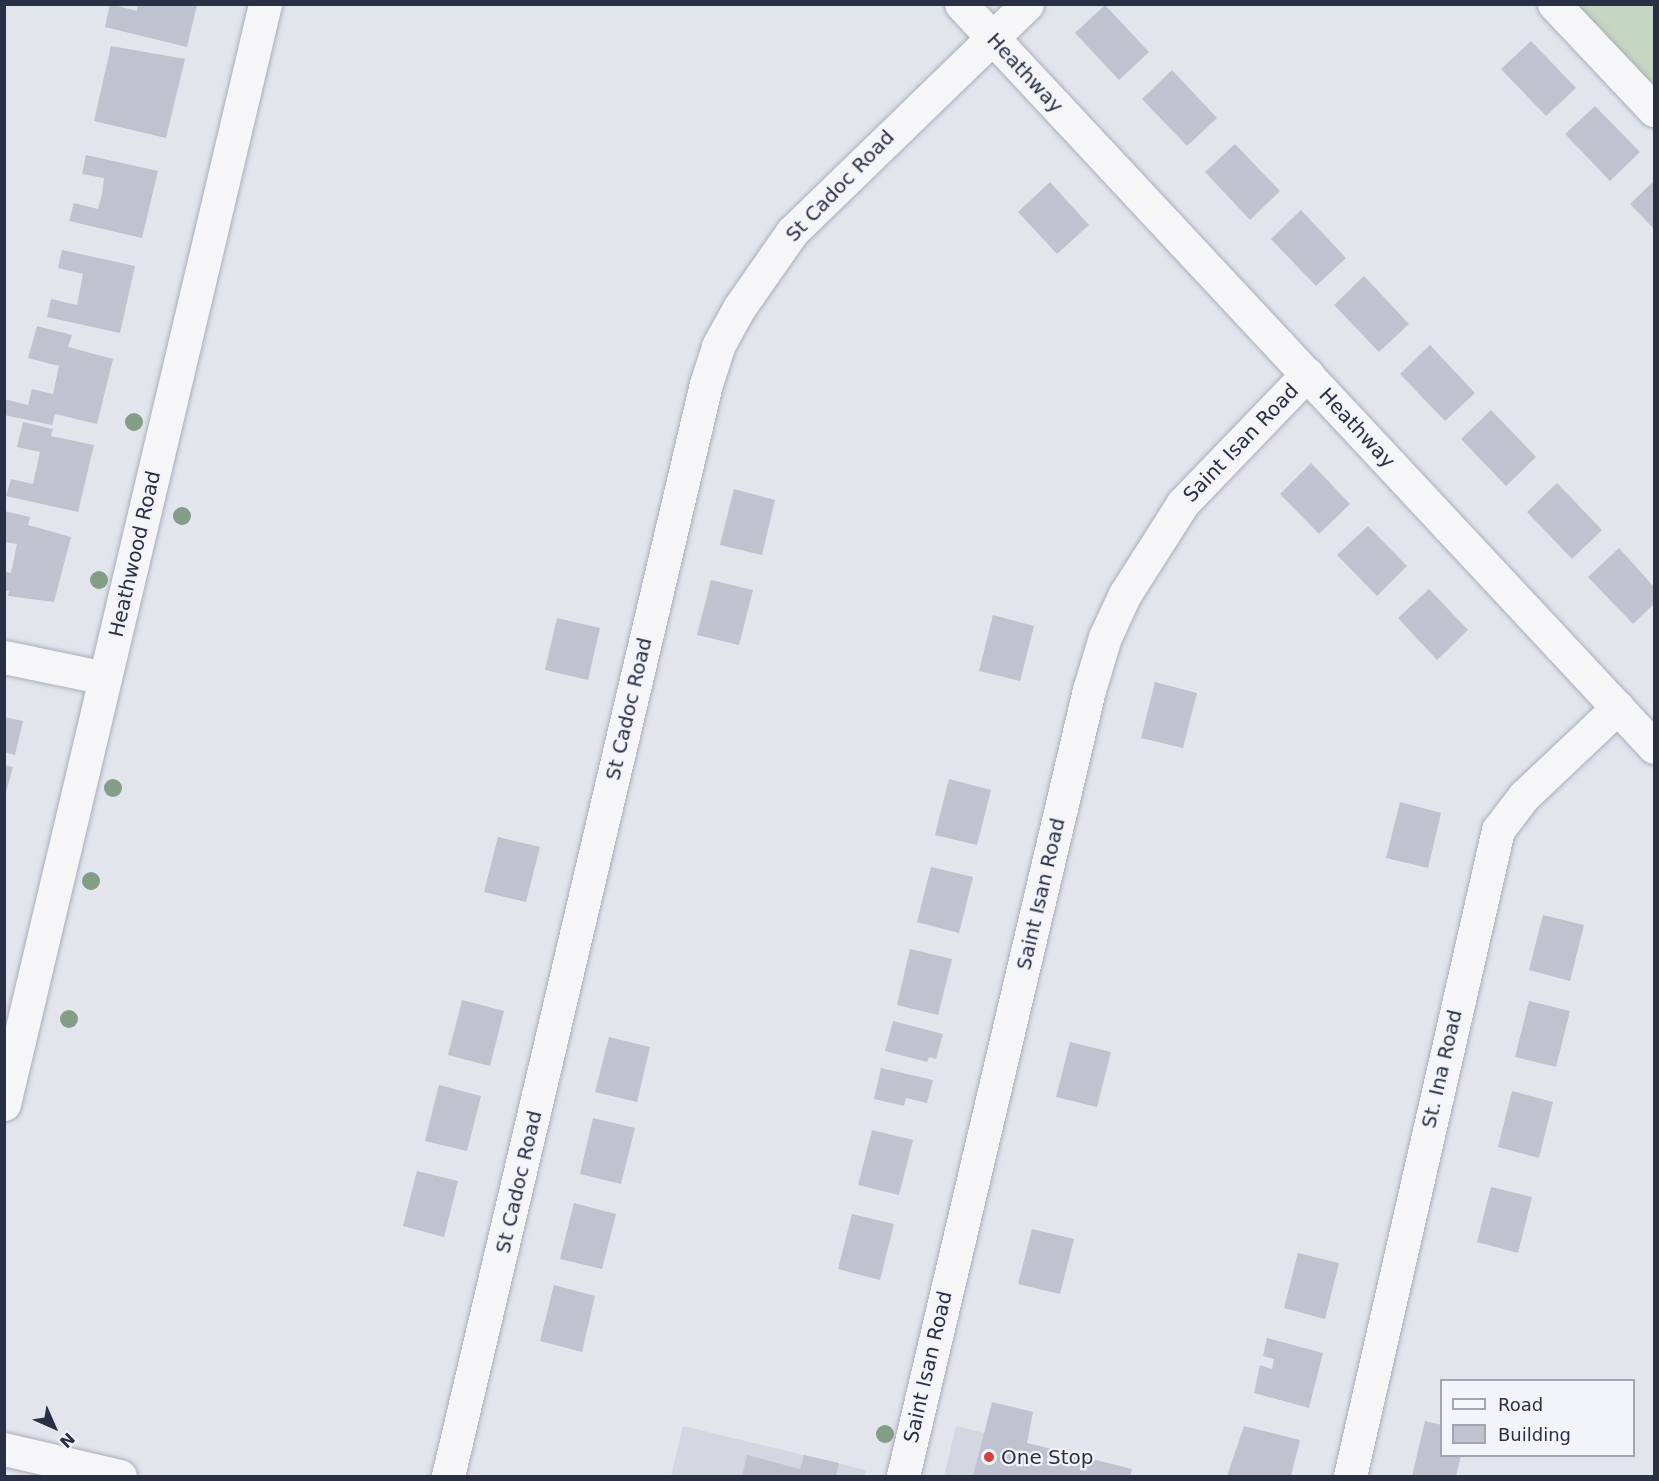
<!DOCTYPE html>
<html>
<head>
<meta charset="utf-8">
<style>
  body { margin:0 }
  #map { position:relative; width:1659px; height:1481px; overflow:hidden; background:#e2e5ec; font-family:"DejaVu Sans",sans-serif }
  div>[style] { position:absolute }
  .built>* { inset:0; background:#d4d7e1 }
  .green>* { inset:0; background:#c5d6c3 }
  .building>* { inset:0; background:#bfc3cf }
  .roads { filter:drop-shadow(0 0 2px #aaaeba) drop-shadow(0 0 2px #aaaeba) }
  .minor>* { height:33px; margin:-16.5px; padding:0 16.5px; transform-origin:16.5px; border-radius:16.5px; background:#f6f6f9 }
  .trees>* { width:18px; height:18px; margin:-9px; border-radius:50%; background:#849d87 }
  .dots>* { width:16px; height:16px; translate:-50% -50%; box-sizing:border-box; border:3px solid #f2f4f9; border-radius:50% }
  span { translate:-50% -50%; white-space:nowrap; text-align:center; line-height:1.15; -webkit-text-stroke:4.5px #f2f4f9; paint-order:stroke }
  .street-label { font-size:20px; color:#292f45 }
  .poi-label { font-size:20px; color:#292f45 }
  .left { translate:0 -50%; text-align:left }
  .frame { position:absolute; inset:0; border:6px solid #292f45; pointer-events:none }
  .legend { position:absolute; left:1440px; top:1379px; width:195px; height:78px; box-sizing:border-box; background:#f2f4f9; border:2px solid #a2a5b1; margin:0; padding:8px 10px; list-style:none; font-size:18px; color:#292f45 }
  .legend li { display:flex; align-items:center; gap:12px; height:30px }
  .legend b { width:30px; border:2px solid #a2a5b1 }
  .north { position:absolute; left:24px; top:1397px; width:60px; height:60px; -webkit-text-stroke:4px #f2f4f9; paint-order:stroke; rotate:135deg; font-size:16px; font-weight:700; line-height:24px; text-align:center; color:#292f45 }
  .north::after { content:''; display:block; margin:auto; width:21px; height:27px; background:#292f45; clip-path:polygon(50% 0,100% 100%,50% 72%,0 100%) }
</style>
</head>
<body>
<div id="map">
  <div class="built">
    <div style="clip-path:polygon(683px 1426px,866px 1470px,864px 1476px,671px 1476px)"></div>
    <div style="clip-path:polygon(956px 1426px,1132px 1469px,1130px 1476px,944px 1476px)"></div>
  </div>
  <div class="green">
    <div style="clip-path:polygon(1570px 5px,1654px 5px,1654px 93px)"></div>
  </div>
  <div class="building">
    <div style="clip-path:polygon(110px 4px,137px 11px,138px 4px,197px 5px,187px 47px,105px 27px)"></div>
    <div style="clip-path:polygon(1105px 5px,1149px 52px,1119px 80px,1075px 33px)"></div>
    <div style="clip-path:polygon(1531px 41px,1576px 88px,1546px 116px,1501px 69px)"></div>
    <div style="clip-path:polygon(111px 46px,185px 59px,166px 138px,94px 121px)"></div>
    <div style="clip-path:polygon(1172px 70px,1217px 118px,1187px 146px,1142px 99px)"></div>
    <div style="clip-path:polygon(1595px 106px,1640px 152px,1610px 181px,1565px 134px)"></div>
    <div style="clip-path:polygon(1235px 144px,1280px 191px,1250px 220px,1205px 172px)"></div>
    <div style="clip-path:polygon(86px 155px,158px 171px,142px 238px,69px 221px,74px 203px,98px 209px,102px 194px,104px 178px,82px 174px)"></div>
    <div style="clip-path:polygon(1654px 181px,1654px 229px,1630px 204px)"></div>
    <div style="clip-path:polygon(1050px 182px,1089px 225px,1057px 254px,1018px 212px)"></div>
    <div style="clip-path:polygon(1301px 210px,1346px 258px,1316px 286px,1271px 239px)"></div>
    <div style="clip-path:polygon(62px 250px,135px 266px,120px 333px,47px 317px,51px 299px,77px 305px,83px 274px,58px 268px)"></div>
    <div style="clip-path:polygon(1364px 276px,1409px 324px,1379px 352px,1334px 305px)"></div>
    <div style="clip-path:polygon(37px 326px,72px 335px,68px 347px,113px 359px,97px 424px,55px 414px,52px 425px,4px 415px,4px 399px,28px 405px,32px 389px,53px 394px,59px 366px,28px 358px)"></div>
    <div style="clip-path:polygon(1430px 345px,1475px 393px,1445px 421px,1400px 374px)"></div>
    <div style="clip-path:polygon(1491px 410px,1536px 457px,1506px 486px,1461px 439px)"></div>
    <div style="clip-path:polygon(23px 422px,53px 429px,51px 436px,94px 445px,78px 512px,6px 496px,11px 479px,33px 484px,40px 452px,17px 447px)"></div>
    <div style="clip-path:polygon(1311px 463px,1350px 504px,1319px 534px,1280px 494px)"></div>
    <div style="clip-path:polygon(1557px 483px,1602px 530px,1572px 559px,1527px 512px)"></div>
    <div style="clip-path:polygon(734px 489px,775px 500px,762px 555px,720px 545px)"></div>
    <div style="clip-path:polygon(4px 511px,30px 517px,28px 525px,71px 537px,54px 602px,8px 596px,9px 591px,4px 590px,4px 571px,11px 573px,17px 544px,4px 542px)"></div>
    <div style="clip-path:polygon(1368px 526px,1407px 566px,1377px 596px,1337px 555px)"></div>
    <div style="clip-path:polygon(1619px 548px,1654px 587px,1654px 604px,1633px 624px,1588px 577px)"></div>
    <div style="clip-path:polygon(711px 580px,753px 590px,739px 645px,697px 635px)"></div>
    <div style="clip-path:polygon(1429px 589px,1468px 630px,1437px 660px,1398px 618px)"></div>
    <div style="clip-path:polygon(993px 615px,1034px 626px,1020px 681px,979px 671px)"></div>
    <div style="clip-path:polygon(557px 618px,600px 628px,588px 680px,545px 670px)"></div>
    <div style="clip-path:polygon(1155px 682px,1197px 693px,1183px 748px,1141px 738px)"></div>
    <div style="clip-path:polygon(4px 717px,23px 721px,15px 755px,4px 752px)"></div>
    <div style="clip-path:polygon(4px 765px,13px 767px,5px 796px,4px 796px)"></div>
    <div style="clip-path:polygon(949px 779px,991px 790px,977px 845px,935px 835px)"></div>
    <div style="clip-path:polygon(1400px 802px,1441px 813px,1428px 868px,1386px 858px)"></div>
    <div style="clip-path:polygon(498px 837px,540px 847px,526px 902px,484px 892px)"></div>
    <div style="clip-path:polygon(931px 867px,973px 877px,959px 933px,917px 922px)"></div>
    <div style="clip-path:polygon(1543px 915px,1584px 925px,1570px 981px,1529px 970px)"></div>
    <div style="clip-path:polygon(910px 949px,952px 959px,938px 1015px,897px 1005px)"></div>
    <div style="clip-path:polygon(462px 1000px,504px 1011px,490px 1066px,448px 1055px)"></div>
    <div style="clip-path:polygon(1529px 1001px,1570px 1011px,1556px 1067px,1515px 1057px)"></div>
    <div style="clip-path:polygon(893px 1021px,943px 1034px,936px 1059px,929px 1057px,927px 1062px,885px 1051px)"></div>
    <div style="clip-path:polygon(609px 1037px,650px 1047px,637px 1102px,595px 1092px)"></div>
    <div style="clip-path:polygon(1070px 1042px,1111px 1052px,1097px 1107px,1056px 1097px)"></div>
    <div style="clip-path:polygon(881px 1068px,933px 1080px,927px 1103px,906px 1098px,904px 1106px,874px 1099px)"></div>
    <div style="clip-path:polygon(439px 1085px,481px 1096px,467px 1151px,425px 1141px)"></div>
    <div style="clip-path:polygon(1512px 1091px,1553px 1102px,1539px 1158px,1498px 1147px)"></div>
    <div style="clip-path:polygon(593px 1118px,635px 1128px,621px 1184px,580px 1174px)"></div>
    <div style="clip-path:polygon(872px 1130px,913px 1140px,899px 1195px,858px 1185px)"></div>
    <div style="clip-path:polygon(417px 1171px,458px 1181px,444px 1237px,403px 1226px)"></div>
    <div style="clip-path:polygon(1491px 1187px,1532px 1197px,1518px 1253px,1477px 1242px)"></div>
    <div style="clip-path:polygon(574px 1203px,616px 1214px,602px 1269px,560px 1259px)"></div>
    <div style="clip-path:polygon(852px 1214px,894px 1224px,880px 1280px,838px 1269px)"></div>
    <div style="clip-path:polygon(1032px 1229px,1074px 1239px,1060px 1294px,1018px 1284px)"></div>
    <div style="clip-path:polygon(1298px 1253px,1339px 1263px,1325px 1319px,1284px 1308px)"></div>
    <div style="clip-path:polygon(554px 1285px,595px 1296px,582px 1352px,540px 1341px)"></div>
    <div style="clip-path:polygon(1267px 1338px,1323px 1353px,1309px 1408px,1254px 1393px,1260px 1365px,1272px 1369px,1274px 1359px,1263px 1356px)"></div>
    <div style="clip-path:polygon(992px 1402px,1033px 1412px,1027px 1443px,1132px 1469px,1130px 1476px,973px 1476px)"></div>
    <div style="clip-path:polygon(1425px 1421px,1442px 1425px,1442px 1456px,1461px 1456px,1456px 1476px,1412px 1476px)"></div>
    <div style="clip-path:polygon(1244px 1426px,1300px 1440px,1291px 1476px,1227px 1476px)"></div>
    <div style="clip-path:polygon(747px 1455px,800px 1469px,804px 1455px,839px 1463px,836px 1476px,742px 1476px)"></div>
  </div>
  <div class="roads">
    <div class="minor">
      <div style="left:961px;top:4px;width:1016px;rotate:46.99deg"></div>
      <div style="left:1554px;top:4px;width:146px;rotate:46.7deg"></div>
      <div style="left:4px;top:657px;width:103px;rotate:11.7deg"></div>
      <div style="left:4px;top:1104px;width:1131px;rotate:-76.65deg"></div>
      <div style="left:4px;top:1449px;width:119px;rotate:13.1deg"></div>
      <div style="left:448px;top:1476px;width:1122px;rotate:-76.71deg"></div>
      <div style="left:706px;top:384px;width:40px;rotate:-72deg"></div>
      <div style="left:718px;top:346px;width:43px;rotate:-61.1deg"></div>
      <div style="left:739px;top:308px;width:93px;rotate:-55.1deg"></div>
      <div style="left:792px;top:232px;width:327px;rotate:-44.1deg"></div>
      <div style="left:903px;top:1476px;width:808px;rotate:-76.69deg"></div>
      <div style="left:1089px;top:690px;width:55px;rotate:-73.2deg"></div>
      <div style="left:1105px;top:637px;width:47px;rotate:-65.1deg"></div>
      <div style="left:1125px;top:594px;width:108px;rotate:-57.5deg"></div>
      <div style="left:1183px;top:503px;width:179px;rotate:-46.1deg"></div>
      <div style="left:1350px;top:1476px;width:663px;rotate:-77.1deg"></div>
      <div style="left:1498px;top:830px;width:43px;rotate:-52.6deg"></div>
      <div style="left:1524px;top:796px;width:129px;rotate:-43.4deg"></div>
    </div>
  </div>
  <div class="trees">
    <div style="left:134px;top:422px"></div>
    <div style="left:182px;top:516px"></div>
    <div style="left:99px;top:580px"></div>
    <div style="left:113px;top:788px"></div>
    <div style="left:91px;top:881px"></div>
    <div style="left:69px;top:1019px"></div>
    <div style="left:885px;top:1434px"></div>
  </div>
  <div class="dots">
    <div style="left:989px;top:1457px;background:#d84040"></div>
  </div>
  <div class="street-label">
    <span style="left:1025px;top:73px;rotate:47deg">Heathway</span>
    <span style="left:840px;top:186px;rotate:-46deg">St Cadoc Road</span>
    <span style="left:1357px;top:428px;rotate:47deg">Heathway</span>
    <span style="left:1241px;top:443px;rotate:-46deg">Saint Isan Road</span>
    <span style="left:135px;top:554px;rotate:-77deg">Heathwood Road</span>
    <span style="left:629px;top:709px;rotate:-77deg">St Cadoc Road</span>
    <span style="left:1041px;top:894px;rotate:-77deg">Saint Isan Road</span>
    <span style="left:1442px;top:1069px;rotate:-77deg">St. Ina Road</span>
    <span style="left:519px;top:1182px;rotate:-77deg">St Cadoc Road</span>
    <span style="left:928px;top:1367px;rotate:-77deg">Saint Isan Road</span>
  </div>
  <div class="poi-label">
    <span class="left" style="left:1001px;top:1457px">One Stop</span>
  </div>
  <div class="frame"></div>
  <ul class="legend">
  <li><b style="height:8px;background:#f6f6f9"></b>Road</li>
  <li><b style="height:16px;background:#bfc3cf"></b>Building</li>
  </ul>
  <div class="north">N</div>
</div>
</body>
</html>
